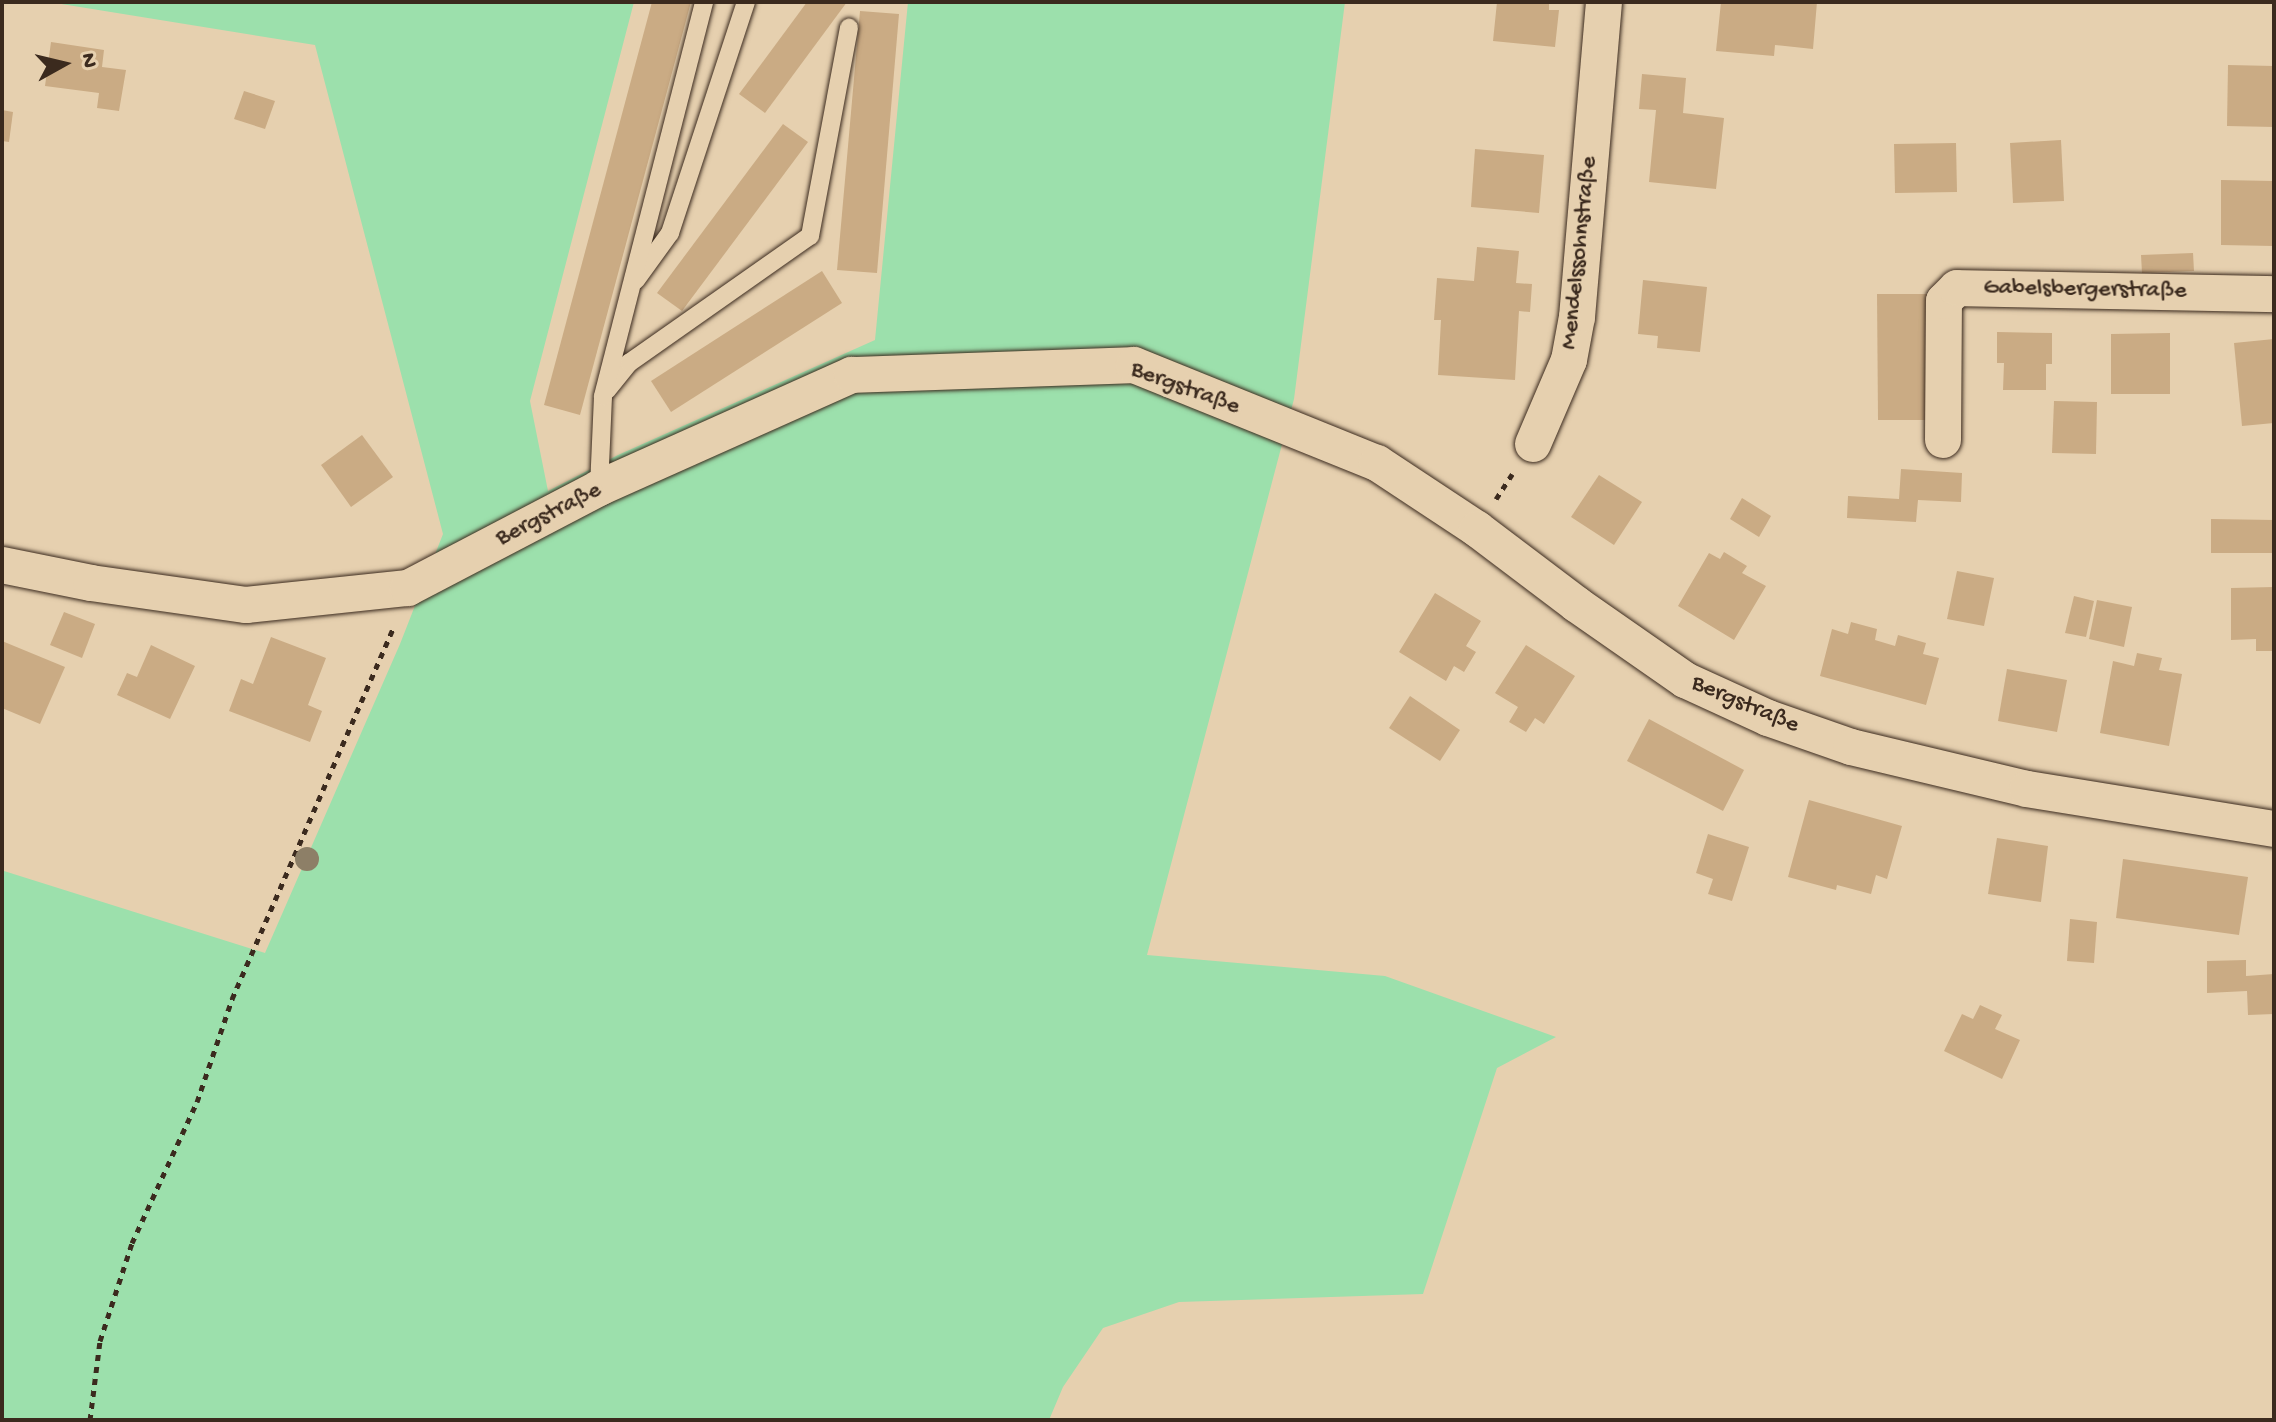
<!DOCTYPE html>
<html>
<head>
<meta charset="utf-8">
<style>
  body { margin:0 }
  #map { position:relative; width:2276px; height:1422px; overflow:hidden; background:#e6d0af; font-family:"Gochi Hand",sans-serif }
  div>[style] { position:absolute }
  .green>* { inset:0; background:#9ce0ac }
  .building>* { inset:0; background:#caab84 }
  .path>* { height:5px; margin-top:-2.5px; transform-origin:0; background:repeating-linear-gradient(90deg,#3b2a1e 0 6px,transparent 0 12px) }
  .roads { filter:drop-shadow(0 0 2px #3b2a1e) drop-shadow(0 0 2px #3b2a1e) }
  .service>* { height:18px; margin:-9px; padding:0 9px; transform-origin:9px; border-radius:9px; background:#e6d0af }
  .minor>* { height:36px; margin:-18px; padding:0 18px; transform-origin:18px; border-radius:18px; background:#e6d0af }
  .trees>* { width:24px; height:24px; margin:-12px; border-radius:50%; background:#8d7f67 }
  span { translate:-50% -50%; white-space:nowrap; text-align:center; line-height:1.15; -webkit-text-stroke:6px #e6d0af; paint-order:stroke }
  .street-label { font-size:24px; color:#3b2a1e }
  .frame { position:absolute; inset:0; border:4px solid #3b2a1e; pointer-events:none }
  .north { position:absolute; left:24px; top:24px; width:80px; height:80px; -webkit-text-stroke:6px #e6d0af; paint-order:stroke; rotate:82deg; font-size:22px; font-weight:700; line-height:32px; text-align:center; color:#3b2a1e }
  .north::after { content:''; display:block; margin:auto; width:28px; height:36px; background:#3b2a1e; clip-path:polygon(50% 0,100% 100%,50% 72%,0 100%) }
</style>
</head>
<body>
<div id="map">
  <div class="green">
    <div style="clip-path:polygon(49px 2px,634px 2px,530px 401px,548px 491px,618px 455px,875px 340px,908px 2px,1345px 2px,1294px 399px,1147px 955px,1385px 976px,1556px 1037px,1497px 1068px,1423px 1294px,1179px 1302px,1103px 1328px,1063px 1387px,1049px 1420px,2px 1420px,4px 871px,265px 953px,400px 644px,443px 534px,315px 45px)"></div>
  </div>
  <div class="building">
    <div style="clip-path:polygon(652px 2px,691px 2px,580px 415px,544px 405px)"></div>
    <div style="clip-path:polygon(807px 2px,847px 2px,765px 113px,739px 94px)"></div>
    <div style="clip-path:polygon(1497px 2px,1549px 2px,1549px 10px,1559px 10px,1555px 47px,1493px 41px)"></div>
    <div style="clip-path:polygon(1721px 2px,1817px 2px,1813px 49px,1775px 45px,1774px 56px,1716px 51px)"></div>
    <div style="clip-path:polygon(860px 11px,899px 14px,877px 273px,837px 270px)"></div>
    <div style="clip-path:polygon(51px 42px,104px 50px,102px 67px,126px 70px,119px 111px,97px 108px,99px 93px,45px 86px)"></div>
    <div style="clip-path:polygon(2228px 65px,2274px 66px,2274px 127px,2227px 126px)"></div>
    <div style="clip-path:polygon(1642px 74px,1686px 78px,1683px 113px,1724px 118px,1716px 189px,1649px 182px,1656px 110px,1639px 109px)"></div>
    <div style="clip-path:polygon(244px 91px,275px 101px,265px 129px,234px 119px)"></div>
    <div style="clip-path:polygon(2px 110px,13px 112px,9px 142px,2px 141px)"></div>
    <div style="clip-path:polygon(783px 124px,808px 142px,682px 311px,657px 293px)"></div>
    <div style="clip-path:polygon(2061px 140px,2064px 201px,2013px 203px,2010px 143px)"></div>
    <div style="clip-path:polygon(1956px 143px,1957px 192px,1895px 193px,1894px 144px)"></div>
    <div style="clip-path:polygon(1475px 149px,1544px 155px,1539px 213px,1471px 207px)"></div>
    <div style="clip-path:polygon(2221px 180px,2274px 181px,2274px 246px,2221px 245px)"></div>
    <div style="clip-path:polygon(1477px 247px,1519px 251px,1516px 283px,1532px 284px,1530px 312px,1519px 311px,1515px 380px,1438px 375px,1441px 320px,1434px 320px,1437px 278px,1474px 281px)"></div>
    <div style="clip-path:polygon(2193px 253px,2194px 271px,2142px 273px,2141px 255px)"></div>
    <div style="clip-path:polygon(822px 271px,842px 303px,671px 412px,651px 381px)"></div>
    <div style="clip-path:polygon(1643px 280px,1707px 287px,1700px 352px,1657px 348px,1658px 336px,1638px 334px)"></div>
    <div style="clip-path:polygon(1877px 294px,1930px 294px,1931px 420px,1878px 420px)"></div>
    <div style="clip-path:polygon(1997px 332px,2052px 333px,2052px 364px,2046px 364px,2046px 390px,2003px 390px,2004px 363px,1997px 363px)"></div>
    <div style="clip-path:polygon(2170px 333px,2170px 394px,2111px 394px,2111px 334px)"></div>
    <div style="clip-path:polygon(2274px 339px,2274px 423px,2242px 426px,2234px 343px)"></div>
    <div style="clip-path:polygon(2054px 401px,2097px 402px,2096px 454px,2052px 453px)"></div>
    <div style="clip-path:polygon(362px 435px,393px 477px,351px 507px,321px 465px)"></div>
    <div style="clip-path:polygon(1901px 469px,1962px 473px,1961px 502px,1918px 500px,1916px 522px,1847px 518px,1848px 496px,1899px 499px)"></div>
    <div style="clip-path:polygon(1599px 475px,1642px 502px,1614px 545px,1571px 517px)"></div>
    <div style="clip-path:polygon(1742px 498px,1771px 516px,1759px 537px,1730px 519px)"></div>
    <div style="clip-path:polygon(2211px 519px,2274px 520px,2274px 553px,2211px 553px)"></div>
    <div style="clip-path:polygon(1724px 552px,1747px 566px,1742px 573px,1766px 586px,1734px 640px,1678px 606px,1709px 553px,1720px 559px)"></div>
    <div style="clip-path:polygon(1957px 571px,1994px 578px,1984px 626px,1947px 619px)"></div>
    <div style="clip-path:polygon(2274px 587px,2274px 651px,2256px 651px,2256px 639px,2231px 640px,2231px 588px)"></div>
    <div style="clip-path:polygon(1435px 593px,1481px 621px,1466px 646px,1476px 652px,1464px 672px,1454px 666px,1446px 681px,1399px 652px)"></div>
    <div style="clip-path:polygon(2074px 596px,2094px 601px,2086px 637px,2065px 633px)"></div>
    <div style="clip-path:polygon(2097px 600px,2132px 607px,2124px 647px,2089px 639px)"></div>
    <div style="clip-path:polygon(64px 612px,95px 624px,82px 658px,50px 645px)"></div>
    <div style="clip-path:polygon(1851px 622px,1877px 629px,1875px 640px,1895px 646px,1898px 635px,1926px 643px,1923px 654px,1939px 658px,1926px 705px,1820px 676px,1832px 629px,1848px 634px)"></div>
    <div style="clip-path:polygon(271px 637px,326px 658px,308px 705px,322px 711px,310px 742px,229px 711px,241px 679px,253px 684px)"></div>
    <div style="clip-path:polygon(2px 641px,65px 667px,40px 724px,2px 708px)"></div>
    <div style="clip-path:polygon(151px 645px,195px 666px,170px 719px,117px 695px,127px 673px,137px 677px)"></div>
    <div style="clip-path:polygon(1526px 645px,1575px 676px,1544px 724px,1535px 718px,1526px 732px,1509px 722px,1518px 707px,1495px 693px)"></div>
    <div style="clip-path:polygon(2137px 653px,2162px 658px,2159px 670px,2182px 674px,2169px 746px,2100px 733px,2113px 661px,2134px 666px)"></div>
    <div style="clip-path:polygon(2007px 669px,2067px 680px,2057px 732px,1998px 721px)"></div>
    <div style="clip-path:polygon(1410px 696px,1460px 730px,1440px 761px,1389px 728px)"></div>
    <div style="clip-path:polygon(1649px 719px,1744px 770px,1723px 811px,1627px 761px)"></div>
    <div style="clip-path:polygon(1809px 800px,1902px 826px,1887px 879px,1876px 875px,1871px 894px,1837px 885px,1836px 890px,1788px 877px)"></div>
    <div style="clip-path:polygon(1708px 834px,1749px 847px,1732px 901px,1708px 894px,1713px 879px,1696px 873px)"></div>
    <div style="clip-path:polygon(1997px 838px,2048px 846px,2041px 902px,1988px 894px)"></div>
    <div style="clip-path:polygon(2123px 859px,2248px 877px,2239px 935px,2116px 918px)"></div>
    <div style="clip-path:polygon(2070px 919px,2097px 922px,2094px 963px,2067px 961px)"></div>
    <div style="clip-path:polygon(2246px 960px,2246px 976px,2274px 974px,2274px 1014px,2248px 1015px,2247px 991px,2207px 993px,2207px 961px)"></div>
    <div style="clip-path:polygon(1980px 1005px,2002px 1015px,1995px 1029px,2020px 1040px,2002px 1079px,1944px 1051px,1962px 1014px,1973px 1019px)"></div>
  </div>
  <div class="path">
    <div style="left:1496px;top:499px;width:30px;rotate:-57deg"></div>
    <div style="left:90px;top:1420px;width:80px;rotate:-82.8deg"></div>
    <div style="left:100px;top:1341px;width:103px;rotate:-71.9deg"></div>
    <div style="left:132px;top:1243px;width:155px;rotate:-65.3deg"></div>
    <div style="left:197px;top:1102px;width:109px;rotate:-71.2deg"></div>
    <div style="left:232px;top:999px;width:407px;rotate:-66.5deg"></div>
  </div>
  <div class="roads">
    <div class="service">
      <div style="left:636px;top:280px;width:58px;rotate:-54.1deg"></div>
      <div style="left:670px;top:233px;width:243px;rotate:-71.8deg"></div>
      <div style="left:607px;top:390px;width:35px;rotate:-51deg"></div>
      <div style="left:629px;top:363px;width:221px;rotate:-35.1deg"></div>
      <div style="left:810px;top:236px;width:212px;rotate:-79.4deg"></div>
      <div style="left:599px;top:488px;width:92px;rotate:-87.5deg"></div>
      <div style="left:603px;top:396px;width:407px;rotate:-75.6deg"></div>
    </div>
    <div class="minor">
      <div style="left:1943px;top:440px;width:139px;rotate:-89.6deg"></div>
      <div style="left:1944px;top:301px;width:18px;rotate:-45deg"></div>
      <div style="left:1957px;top:288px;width:317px;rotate:1.1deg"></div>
      <div style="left:1533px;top:444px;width:91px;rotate:-66.8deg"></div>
      <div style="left:1569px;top:360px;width:44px;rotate:-79.5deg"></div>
      <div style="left:1577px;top:317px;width:316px;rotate:-85.1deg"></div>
      <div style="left:2px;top:565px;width:91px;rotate:11.4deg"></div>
      <div style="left:91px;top:583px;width:157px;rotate:8.1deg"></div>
      <div style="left:246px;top:605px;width:163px;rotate:-6deg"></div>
      <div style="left:408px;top:588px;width:216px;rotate:-27.6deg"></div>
      <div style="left:599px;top:488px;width:277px;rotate:-24.1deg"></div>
      <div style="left:852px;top:375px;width:282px;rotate:-2deg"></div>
      <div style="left:1134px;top:365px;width:262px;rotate:22deg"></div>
      <div style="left:1377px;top:463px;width:120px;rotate:33.4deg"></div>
      <div style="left:1477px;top:529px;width:124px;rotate:37.1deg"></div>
      <div style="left:1576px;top:604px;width:133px;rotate:34.9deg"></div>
      <div style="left:1685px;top:680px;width:91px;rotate:24.6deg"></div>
      <div style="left:1768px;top:718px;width:88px;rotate:19.3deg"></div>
      <div style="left:1851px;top:747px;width:181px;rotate:13.4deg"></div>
      <div style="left:2027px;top:789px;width:250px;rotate:9.2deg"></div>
    </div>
  </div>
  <div class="trees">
    <div style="left:307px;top:859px"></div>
  </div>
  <div class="street-label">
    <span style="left:1580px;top:253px;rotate:-84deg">Mendelssohnstraße</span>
    <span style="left:2085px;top:290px;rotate:1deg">Gabelsbergerstraße</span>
    <span style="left:1185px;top:389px;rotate:20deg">Bergstraße</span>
    <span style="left:549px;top:515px;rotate:-27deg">Bergstraße</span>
    <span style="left:1745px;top:705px;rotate:23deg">Bergstraße</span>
  </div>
  <div class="frame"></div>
  <div class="north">N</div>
</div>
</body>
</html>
